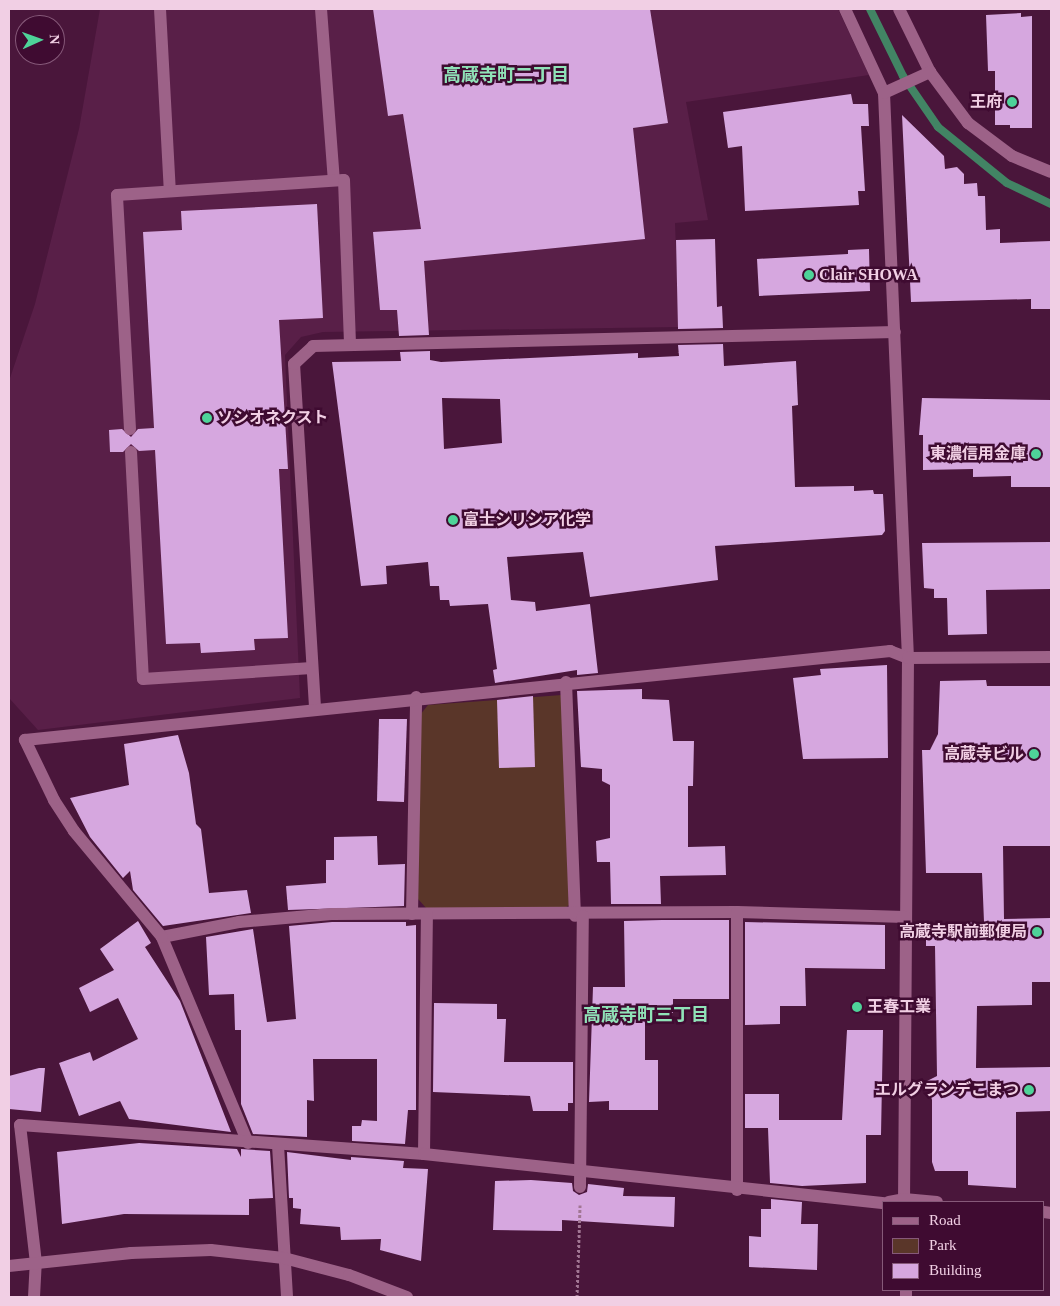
<!DOCTYPE html>
<html>
<head>
<meta charset="utf-8">
<style>
  body { margin:0 }
  #map { position:relative; width:1060px; height:1306px; overflow:hidden; background:#4a163b; font-family:"Times New Roman","Noto Sans JP",serif }
  div>[style] { position:absolute }
  .built>* { inset:0; background:#591f48 }
  .green>* { inset:0; background:#5a3629 }
  .stream>* { height:8px; margin:-4px; padding:0 4px; transform-origin:4px; border-radius:4px; background:#428464 }
  .building>* { inset:0; background:#d6a7df }
  .path>* { height:3px; margin-top:-1.5px; transform-origin:0; background:repeating-linear-gradient(90deg,#a17693 0 2.5px,transparent 0 5px) }
  .service>* { height:12px; margin:-6px; padding:0 6px; transform-origin:6px; border-radius:6px; background:#9d6288 }
  .minor>* { height:12px; margin:-6px; padding:0 6px; transform-origin:6px; border-radius:6px; background:#9d6288 }
  .tertiary>* { height:12px; margin:-6px; padding:0 6px; transform-origin:6px; border-radius:6px; background:#9d6288 }
  .dots>* { width:14px; height:14px; translate:-50% -50%; box-sizing:border-box; border:2px solid #3f0b31; border-radius:50% }
  span { translate:-50% -50%; white-space:nowrap; text-align:center; line-height:1.15; -webkit-text-stroke:5px #3f0b31; paint-order:stroke }
  .poi-label { font-size:16px; color:#f1cfe4; font-weight:700 }
  .right { translate:-100% -50%; text-align:right }
  .left { translate:0 -50%; text-align:left }
  .neighbourhood-label { font-size:18px; color:#90e2b8; font-weight:700 }
  .frame { position:absolute; inset:0; border:10px solid #f1cfe4; pointer-events:none }
  .legend { position:absolute; left:882px; top:1201px; width:162px; height:90px; box-sizing:border-box; background:#3f0b31; border:1px solid #865979; margin:0; padding:6px 9px; list-style:none; font-size:15px; color:#f1cfe4 }
  .legend li { display:flex; align-items:center; gap:10px; height:25px }
  .legend b { width:25px; border:1px solid #865979 }
  .north { position:absolute; left:15px; top:15px; width:50px; height:50px; box-sizing:border-box; background:#3f0b31; border:1px solid #865979; border-radius:50%; rotate:88deg; font-size:14px; font-weight:700; line-height:20px; text-align:center; color:#f1cfe4 }
  .north::after { content:''; display:block; margin:auto; width:18px; height:22px; background:#4ed399; clip-path:polygon(50% 0,100% 100%,50% 72%,0 100%) }
</style>
</head>
<body>
<div id="map">
  <div class="built">
    <div style="clip-path:polygon(100px 9px,838px 9px,869px 75px,686px 102px,708px 220px,675px 223px,679px 327px,323px 332px,301px 337px,285px 355px,300px 698px,38px 730px,9px 698px,9px 381px,35px 304px,79px 129px)"></div>
  </div>
  <div class="green">
    <div style="clip-path:polygon(562px 695px,569px 905px,564px 909px,427px 909px,418px 899px,420px 715px,428px 705px)"></div>
  </div>
  <div class="stream">
    <div style="left:870px;top:9px;width:75px;rotate:63.8deg"></div>
    <div style="left:903px;top:76px;width:62px;rotate:55.5deg"></div>
    <div style="left:938px;top:127px;width:89px;rotate:39.1deg"></div>
    <div style="left:1007px;top:183px;width:49px;rotate:25.5deg"></div>
  </div>
  <div class="building">
    <div style="clip-path:polygon(373px 9px,650px 9px,668px 123px,633px 128px,645px 239px,424px 261px,429px 335px,399px 336px,397px 310px,380px 310px,373px 232px,421px 229px,403px 114px,388px 116px)"></div>
    <div style="clip-path:polygon(1021px 13px,1021px 17px,1032px 16px,1032px 128px,1010px 128px,1010px 125px,995px 125px,995px 71px,988px 71px,986px 15px)"></div>
    <div style="clip-path:polygon(851px 94px,853px 104px,868px 104px,869px 126px,861px 126px,865px 191px,858px 191px,859px 205px,745px 211px,742px 146px,728px 148px,723px 112px)"></div>
    <div style="clip-path:polygon(902px 115px,944px 156px,945px 169px,957px 167px,964px 174px,964px 184px,977px 183px,978px 196px,985px 196px,986px 230px,1000px 229px,1000px 243px,1051px 241px,1051px 309px,1031px 309px,1031px 299px,911px 302px)"></div>
    <div style="clip-path:polygon(317px 204px,323px 318px,279px 320px,288px 469px,279px 469px,288px 638px,254px 639px,255px 650px,201px 653px,200px 643px,166px 644px,155px 450px,139px 451px,131px 444px,123px 452px,110px 452px,109px 430px,122px 429px,131px 437px,138px 429px,154px 428px,143px 232px,182px 230px,181px 211px)"></div>
    <div style="clip-path:polygon(715px 239px,717px 307px,722px 306px,723px 328px,678px 329px,676px 240px)"></div>
    <div style="clip-path:polygon(869px 249px,870px 291px,759px 296px,757px 259px,848px 254px,848px 250px)"></div>
    <div style="clip-path:polygon(evenodd,723px 344px,724px 366px,796px 361px,798px 405px,792px 406px,795px 487px,854px 486px,854px 491px,873px 490px,874px 494px,883px 494px,885px 531px,882px 535px,715px 546px,718px 580px,590px 597px,583px 552px,507px 557px,511px 600px,535px 602px,536px 611px,590px 604px,598px 673px,577px 675px,577px 670px,495px 683px,493px 670px,497px 669px,488px 604px,450px 606px,449px 600px,440px 600px,439px 586px,430px 586px,428px 562px,386px 566px,387px 584px,361px 586px,332px 362px,401px 361px,400px 352px,430px 351px,430px 360px,441px 362px,638px 353px,638px 358px,679px 356px,678px 345px,723px 344px,442px 398px,500px 399px,502px 443px,444px 449px,442px 398px)"></div>
    <div style="clip-path:polygon(922px 398px,1051px 400px,1051px 487px,1011px 487px,1011px 476px,973px 477px,973px 469px,923px 470px,923px 435px,919px 435px)"></div>
    <div style="clip-path:polygon(1051px 542px,1051px 589px,986px 590px,987px 634px,948px 635px,947px 598px,934px 598px,934px 589px,924px 588px,922px 543px)"></div>
    <div style="clip-path:polygon(887px 665px,888px 758px,803px 759px,793px 678px,821px 675px,820px 669px)"></div>
    <div style="clip-path:polygon(986px 680px,987px 686px,1051px 686px,1051px 846px,1003px 846px,1004px 919px,1051px 918px,1051px 982px,1032px 982px,1032px 1005px,977px 1006px,976px 1068px,1051px 1067px,1051px 1111px,1016px 1112px,1016px 1188px,968px 1185px,968px 1171px,935px 1171px,932px 1162px,932px 1100px,927px 1081px,937px 1076px,935px 946px,926px 946px,926px 925px,984px 922px,982px 873px,926px 873px,922px 750px,930px 750px,938px 734px,940px 681px)"></div>
    <div style="clip-path:polygon(642px 689px,642px 699px,669px 700px,673px 741px,694px 741px,693px 786px,688px 786px,688px 847px,725px 846px,726px 875px,660px 876px,661px 904px,611px 904px,610px 862px,597px 862px,596px 841px,610px 838px,610px 785px,602px 781px,602px 769px,581px 767px,577px 691px)"></div>
    <div style="clip-path:polygon(533px 696px,535px 767px,499px 768px,497px 700px)"></div>
    <div style="clip-path:polygon(379px 719px,407px 719px,404px 802px,377px 801px)"></div>
    <div style="clip-path:polygon(178px 735px,189px 773px,196px 824px,201px 829px,209px 893px,247px 890px,251px 913px,163px 926px,133px 890px,130px 871px,123px 878px,90px 837px,70px 798px,129px 785px,124px 744px)"></div>
    <div style="clip-path:polygon(377px 836px,378px 865px,405px 864px,404px 906px,288px 910px,286px 886px,326px 883px,326px 860px,334px 860px,334px 837px)"></div>
    <div style="clip-path:polygon(662px 920px,729px 920px,729px 999px,673px 999px,673px 1013px,645px 1012px,645px 1060px,658px 1060px,658px 1110px,609px 1110px,609px 1101px,589px 1102px,593px 987px,625px 987px,624px 921px)"></div>
    <div style="clip-path:polygon(138px 921px,151px 943px,145px 947px,180px 1001px,231px 1132px,129px 1119px,120px 1101px,79px 1116px,59px 1063px,90px 1052px,93px 1061px,138px 1039px,118px 998px,90px 1012px,79px 988px,114px 970px,100px 949px)"></div>
    <div style="clip-path:polygon(332px 922px,406px 922px,406px 926px,416px 925px,416px 1110px,408px 1110px,405px 1144px,352px 1141px,352px 1126px,361px 1126px,362px 1120px,377px 1121px,377px 1059px,313px 1059px,314px 1101px,307px 1100px,307px 1137px,253px 1134px,241px 1104px,241px 1030px,235px 1030px,234px 994px,209px 995px,206px 937px,253px 929px,267px 1022px,296px 1019px,289px 926px)"></div>
    <div style="clip-path:polygon(745px 922px,885px 925px,885px 969px,805px 968px,806px 1006px,780px 1006px,780px 1024px,745px 1025px)"></div>
    <div style="clip-path:polygon(434px 1003px,497px 1004px,497px 1019px,506px 1019px,504px 1062px,573px 1062px,573px 1103px,568px 1103px,568px 1111px,533px 1111px,530px 1096px,433px 1092px)"></div>
    <div style="clip-path:polygon(847px 1030px,883px 1030px,881px 1135px,866px 1135px,866px 1183px,802px 1186px,770px 1183px,768px 1128px,745px 1128px,745px 1094px,779px 1094px,779px 1120px,842px 1120px)"></div>
    <div style="clip-path:polygon(39px 1068px,45px 1068px,41px 1112px,9px 1109px,9px 1076px)"></div>
    <div style="clip-path:polygon(139px 1143px,237px 1149px,241px 1157px,241px 1149px,270px 1151px,273px 1198px,249px 1199px,249px 1215px,124px 1214px,62px 1224px,57px 1152px)"></div>
    <div style="clip-path:polygon(287px 1152px,351px 1160px,351px 1157px,404px 1161px,403px 1168px,428px 1169px,421px 1261px,380px 1250px,381px 1239px,341px 1240px,340px 1227px,300px 1224px,301px 1209px,293px 1208px,293px 1198px,289px 1198px)"></div>
    <div style="clip-path:polygon(531px 1180px,572px 1183px,573px 1191px,579px 1195px,587px 1192px,588px 1184px,624px 1188px,623px 1196px,675px 1197px,674px 1227px,562px 1220px,562px 1231px,493px 1230px,495px 1181px)"></div>
    <div style="clip-path:polygon(771px 1199px,802px 1202px,801px 1224px,818px 1224px,817px 1270px,749px 1267px,749px 1236px,761px 1237px,761px 1209px,771px 1209px)"></div>
  </div>
  <div class="path">
    <div style="left:577px;top:1297px;width:92px;rotate:-88.1deg"></div>
  </div>
  <div class="service">
    <div style="left:160px;top:9px;width:182px;rotate:86.9deg"></div>
    <div style="left:321px;top:9px;width:171px;rotate:85.7deg"></div>
    <div style="left:130px;top:429px;width:234px;rotate:-93.2deg"></div>
    <div style="left:117px;top:195px;width:227px;rotate:-3.8deg"></div>
    <div style="left:344px;top:180px;width:163px;rotate:87.9deg"></div>
    <div style="left:131px;top:452px;width:227px;rotate:87deg"></div>
    <div style="left:143px;top:679px;width:169px;rotate:-3.7deg"></div>
    <div style="left:315px;top:707px;width:344px;rotate:-93.5deg"></div>
    <div style="left:294px;top:364px;width:26px;rotate:-43deg"></div>
    <div style="left:313px;top:346px;width:582px;rotate:-1.38deg"></div>
  </div>
  <div class="minor">
    <div style="left:845px;top:9px;width:93px;rotate:65.1deg"></div>
    <div style="left:884px;top:93px;width:566px;rotate:87.57deg"></div>
    <div style="left:908px;top:658px;width:544px;rotate:90.42deg"></div>
    <div style="left:899px;top:9px;width:70px;rotate:63.8deg"></div>
    <div style="left:930px;top:72px;width:64px;rotate:53.3deg"></div>
    <div style="left:968px;top:123px;width:55px;rotate:36.9deg"></div>
    <div style="left:1012px;top:156px;width:42px;rotate:22.3deg"></div>
    <div style="left:884px;top:93px;width:51px;rotate:-24.5deg"></div>
    <div style="left:566px;top:682px;width:234px;rotate:87.8deg"></div>
    <div style="left:412px;top:914px;width:217px;rotate:-88.9deg"></div>
    <div style="left:162px;top:937px;width:78px;rotate:-11deg"></div>
    <div style="left:239px;top:922px;width:93px;rotate:-4.9deg"></div>
    <div style="left:332px;top:914px;width:405px;rotate:-0.3deg"></div>
    <div style="left:737px;top:912px;width:168px;rotate:1.7deg"></div>
    <div style="left:248px;top:1143px;width:223px;rotate:-112.7deg"></div>
    <div style="left:162px;top:937px;width:138px;rotate:-129.7deg"></div>
    <div style="left:74px;top:831px;width:37px;rotate:-123deg"></div>
    <div style="left:54px;top:800px;width:67px;rotate:-115.8deg"></div>
    <div style="left:25px;top:740px;width:870px;rotate:-5.87deg"></div>
    <div style="left:890px;top:651px;width:19px;rotate:21deg"></div>
    <div style="left:908px;top:658px;width:143px;rotate:-0.4deg"></div>
    <div style="left:278px;top:1145px;width:152px;rotate:86.6deg"></div>
    <div style="left:424px;top:1154px;width:240px;rotate:-89.3deg"></div>
    <div style="left:580px;top:1187px;width:271px;rotate:-89.4deg"></div>
    <div style="left:737px;top:1190px;width:278px;rotate:-90deg"></div>
    <div style="left:889px;top:1202px;width:15px;rotate:-11deg"></div>
    <div style="left:904px;top:1199px;width:33px;rotate:5deg"></div>
    <div style="left:1044px;top:1212px;width:7px;rotate:8deg"></div>
    <div style="left:906px;top:1290px;width:7px;rotate:90deg"></div>
    <div style="left:34px;top:1297px;width:34px;rotate:-87deg"></div>
    <div style="left:36px;top:1263px;width:139px;rotate:-96.6deg"></div>
    <div style="left:20px;top:1125px;width:405px;rotate:4.1deg"></div>
    <div style="left:424px;top:1154px;width:463px;rotate:6.1deg"></div>
  </div>
  <div class="tertiary">
    <div style="left:9px;top:1266px;width:123px;rotate:-6.1deg"></div>
    <div style="left:131px;top:1253px;width:80px;rotate:-2.1deg"></div>
    <div style="left:211px;top:1250px;width:73px;rotate:6.3deg"></div>
    <div style="left:284px;top:1258px;width:67px;rotate:14.7deg"></div>
    <div style="left:349px;top:1275px;width:62px;rotate:20.8deg"></div>
  </div>
  <div class="dots">
    <div style="left:1012px;top:102px;background:#4ed399"></div>
    <div style="left:809px;top:275px;background:#4ed399"></div>
    <div style="left:207px;top:418px;background:#4ed399"></div>
    <div style="left:1036px;top:454px;background:#4ed399"></div>
    <div style="left:453px;top:520px;background:#4ed399"></div>
    <div style="left:1034px;top:754px;background:#4ed399"></div>
    <div style="left:1037px;top:932px;background:#4ed399"></div>
    <div style="left:857px;top:1007px;background:#4ed399"></div>
    <div style="left:1029px;top:1090px;background:#4ed399"></div>
  </div>
  <div class="poi-label">
    <span class="right" style="left:1002px;top:102px">王府</span>
    <span class="left" style="left:819px;top:275px">Clair SHOWA</span>
    <span class="left" style="left:217px;top:418px">ソシオネクスト</span>
    <span class="right" style="left:1026px;top:454px">東濃信用金庫</span>
    <span class="left" style="left:463px;top:520px">富士シリシア化学</span>
    <span class="right" style="left:1024px;top:754px">高蔵寺ビル</span>
    <span class="right" style="left:1027px;top:932px">高蔵寺駅前郵便局</span>
    <span class="left" style="left:867px;top:1007px">王春工業</span>
    <span class="right" style="left:1019px;top:1090px">エルグランデこまつ</span>
  </div>
  <div class="neighbourhood-label">
    <span style="left:506px;top:75px">高蔵寺町二丁目</span>
    <span style="left:646px;top:1015px">高蔵寺町三丁目</span>
  </div>
  <div class="frame"></div>
  <ul class="legend">
  <li><b style="height:6px;background:#9d6288"></b>Road</li>
  <li><b style="height:14px;background:#5a3629"></b>Park</li>
  <li><b style="height:14px;background:#d6a7df"></b>Building</li>
  </ul>
  <div class="north">N</div>
</div>
</body>
</html>
